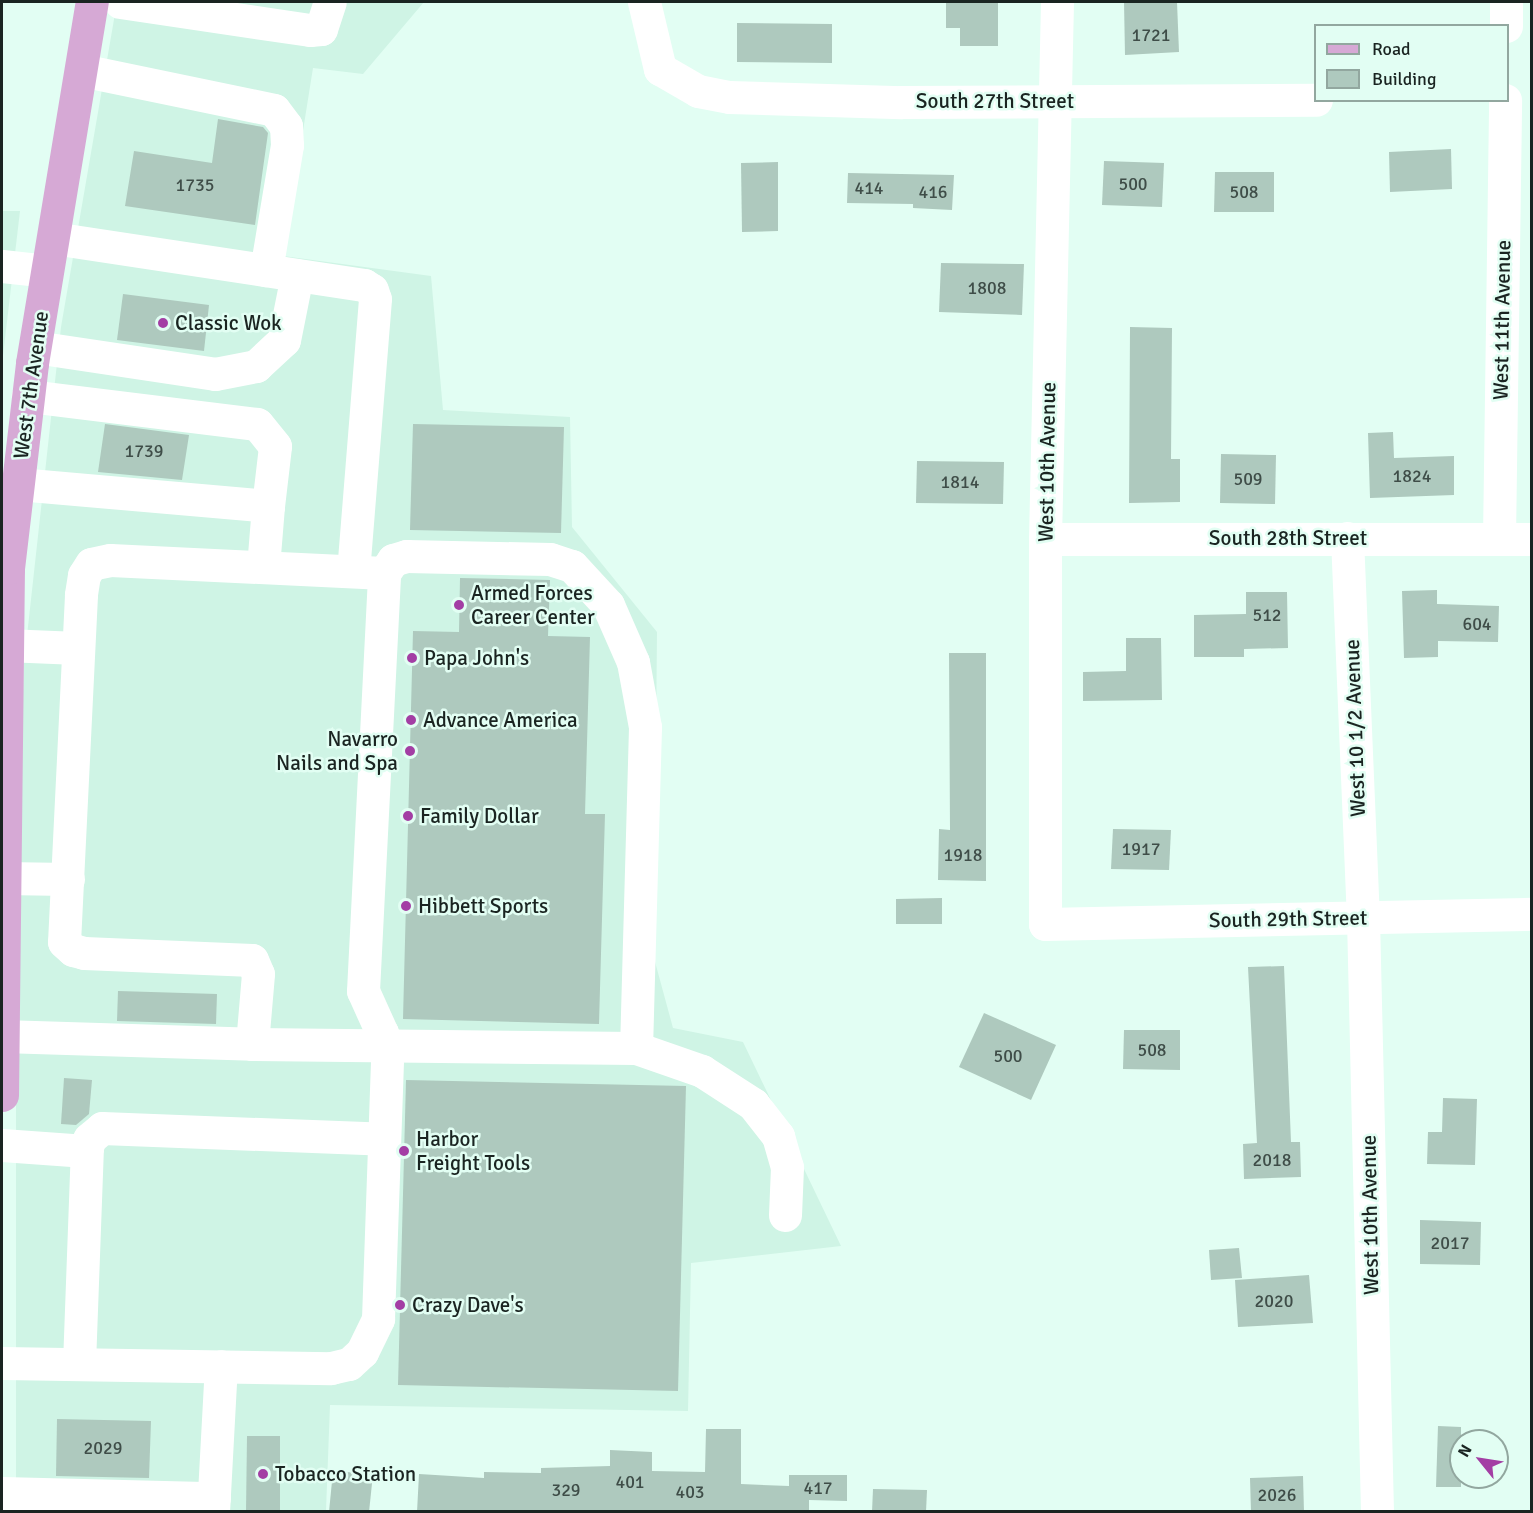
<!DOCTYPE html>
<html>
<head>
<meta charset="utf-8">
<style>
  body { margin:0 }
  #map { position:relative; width:1533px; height:1513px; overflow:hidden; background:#e2fef3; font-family:Signika,sans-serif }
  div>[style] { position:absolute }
  .built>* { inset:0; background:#cff4e5 }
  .building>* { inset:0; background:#aec9be }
  .minor>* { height:33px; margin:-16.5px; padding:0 16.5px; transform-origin:16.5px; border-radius:16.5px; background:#fff }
  .major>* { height:33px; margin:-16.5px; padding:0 16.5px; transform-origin:16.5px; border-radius:16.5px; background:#d6a9d5 }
  .dots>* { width:16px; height:16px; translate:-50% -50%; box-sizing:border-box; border:3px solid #e2fef3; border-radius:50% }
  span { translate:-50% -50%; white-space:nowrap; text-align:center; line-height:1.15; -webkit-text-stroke:5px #e2fef3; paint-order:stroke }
  .number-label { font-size:18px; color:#3f4d48 }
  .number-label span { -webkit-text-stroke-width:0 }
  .street-label { font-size:21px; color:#1a2421 }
  .poi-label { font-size:21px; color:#1a2421 }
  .left { translate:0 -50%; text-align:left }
  .right { translate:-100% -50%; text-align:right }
  .frame { position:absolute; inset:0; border:3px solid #1a2421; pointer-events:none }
  .legend { position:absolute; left:1314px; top:24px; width:195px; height:78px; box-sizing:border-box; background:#e2fef3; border:2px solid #92a79f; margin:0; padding:8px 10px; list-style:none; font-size:18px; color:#1a2421 }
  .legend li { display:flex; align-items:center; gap:12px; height:30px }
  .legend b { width:30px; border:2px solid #92a79f }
  .north { position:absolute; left:1449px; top:1429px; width:60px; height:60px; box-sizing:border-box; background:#e2fef3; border:2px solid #92a79f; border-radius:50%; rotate:300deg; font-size:16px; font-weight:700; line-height:24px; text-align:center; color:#1a2421 }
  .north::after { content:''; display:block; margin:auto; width:21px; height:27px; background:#a33ea4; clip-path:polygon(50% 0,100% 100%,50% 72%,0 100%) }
</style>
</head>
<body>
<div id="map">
  <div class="built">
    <div style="clip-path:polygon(117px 2px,424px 2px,363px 74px,313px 68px,283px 256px,431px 276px,443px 410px,570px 417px,572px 527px,657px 632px,654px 958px,673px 1028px,743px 1042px,841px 1246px,691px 1263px,688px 1411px,330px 1405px,326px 1511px,16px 1512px,16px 910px,24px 663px,61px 327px)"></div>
    <div style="clip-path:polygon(2px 211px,20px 211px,2px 364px)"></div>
  </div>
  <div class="building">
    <div style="clip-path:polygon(946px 2px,998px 2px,998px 46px,960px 46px,960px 28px,946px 28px)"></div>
    <div style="clip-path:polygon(1124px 2px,1177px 2px,1179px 52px,1125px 55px)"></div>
    <div style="clip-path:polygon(737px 23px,832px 24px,832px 63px,737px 62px)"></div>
    <div style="clip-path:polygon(218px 119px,263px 127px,268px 133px,255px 225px,125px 206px,134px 151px,212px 163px)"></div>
    <div style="clip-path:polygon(1451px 149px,1452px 189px,1390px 192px,1389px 152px)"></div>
    <div style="clip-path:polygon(1104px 161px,1164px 163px,1162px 207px,1102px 205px)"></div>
    <div style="clip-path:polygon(778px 162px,778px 231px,742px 232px,741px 163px)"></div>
    <div style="clip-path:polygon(1215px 172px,1274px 172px,1274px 212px,1214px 212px)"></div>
    <div style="clip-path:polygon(848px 173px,954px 175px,952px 210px,913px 208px,913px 204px,847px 203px)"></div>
    <div style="clip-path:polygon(941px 263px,1024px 264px,1022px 315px,939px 312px)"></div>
    <div style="clip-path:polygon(123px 294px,209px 305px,204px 351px,117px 340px)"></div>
    <div style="clip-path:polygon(1130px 327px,1172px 328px,1171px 459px,1180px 459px,1180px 502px,1129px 503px)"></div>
    <div style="clip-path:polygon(105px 424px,189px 435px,182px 480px,98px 472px)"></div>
    <div style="clip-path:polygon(413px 424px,564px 427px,561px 533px,410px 530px)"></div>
    <div style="clip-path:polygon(1393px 432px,1394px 458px,1454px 456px,1454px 495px,1370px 498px,1368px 433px)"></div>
    <div style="clip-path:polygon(1221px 454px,1276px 455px,1275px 504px,1220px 503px)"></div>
    <div style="clip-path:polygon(917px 461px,1004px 462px,1003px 504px,916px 503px)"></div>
    <div style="clip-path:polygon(460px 578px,550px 580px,548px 636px,590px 637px,585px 814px,605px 814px,599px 1024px,403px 1019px,413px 631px,459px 632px)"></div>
    <div style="clip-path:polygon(1437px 590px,1437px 604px,1499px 606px,1498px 642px,1438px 641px,1438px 657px,1404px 658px,1402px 591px)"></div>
    <div style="clip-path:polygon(1246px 592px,1287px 592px,1288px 648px,1244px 649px,1244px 657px,1194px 657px,1194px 615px,1246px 614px)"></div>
    <div style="clip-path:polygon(1126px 638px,1161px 638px,1162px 700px,1083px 701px,1083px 672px,1126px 671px)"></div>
    <div style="clip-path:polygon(949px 653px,986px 653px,986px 881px,938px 880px,939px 829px,950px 830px)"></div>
    <div style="clip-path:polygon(1113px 829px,1171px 830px,1169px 870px,1111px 869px)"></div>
    <div style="clip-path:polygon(942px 898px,942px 924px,896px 924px,896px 899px)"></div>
    <div style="clip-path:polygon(1284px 966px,1291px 1142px,1300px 1142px,1301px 1177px,1244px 1179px,1243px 1144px,1257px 1143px,1248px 967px)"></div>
    <div style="clip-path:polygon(118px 991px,217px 994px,216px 1024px,117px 1021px)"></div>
    <div style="clip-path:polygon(984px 1013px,1056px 1045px,1031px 1100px,959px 1067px)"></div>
    <div style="clip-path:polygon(1124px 1030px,1180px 1030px,1180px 1070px,1123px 1069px)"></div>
    <div style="clip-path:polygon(64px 1078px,92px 1080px,89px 1114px,76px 1125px,61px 1124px)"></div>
    <div style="clip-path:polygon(406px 1080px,686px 1086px,678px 1391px,398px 1385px)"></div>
    <div style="clip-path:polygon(1443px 1098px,1477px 1099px,1475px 1165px,1427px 1164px,1428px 1132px,1442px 1132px)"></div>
    <div style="clip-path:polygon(1420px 1220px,1481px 1222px,1480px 1265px,1420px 1264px)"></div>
    <div style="clip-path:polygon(1239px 1248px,1242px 1278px,1211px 1280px,1209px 1250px)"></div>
    <div style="clip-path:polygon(1309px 1275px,1313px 1323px,1238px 1327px,1235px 1280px)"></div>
    <div style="clip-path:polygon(57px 1419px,151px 1421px,149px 1478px,56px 1476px)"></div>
    <div style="clip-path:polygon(1438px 1426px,1461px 1427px,1461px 1487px,1436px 1487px)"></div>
    <div style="clip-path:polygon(706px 1429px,741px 1429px,741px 1484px,789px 1486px,789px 1475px,847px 1475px,847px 1501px,809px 1500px,809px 1511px,417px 1512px,419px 1474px,484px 1478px,484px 1472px,541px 1473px,541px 1468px,610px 1466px,610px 1450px,652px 1452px,652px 1471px,705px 1472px)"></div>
    <div style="clip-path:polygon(247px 1436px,280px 1436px,280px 1512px,246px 1512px)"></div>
    <div style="clip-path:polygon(333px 1471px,373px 1474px,369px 1512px,329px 1512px)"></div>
    <div style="clip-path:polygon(1303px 1476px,1304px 1512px,1251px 1512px,1250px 1478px)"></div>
    <div style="clip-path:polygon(873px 1489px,927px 1490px,926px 1512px,872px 1512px)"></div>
  </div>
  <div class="minor">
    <div style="left:120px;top:2px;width:192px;rotate:8.4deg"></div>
    <div style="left:310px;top:30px;width:11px;rotate:-5deg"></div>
    <div style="left:321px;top:29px;width:28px;rotate:-72deg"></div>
    <div style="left:644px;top:2px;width:69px;rotate:76.6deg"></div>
    <div style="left:660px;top:69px;width:44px;rotate:30.1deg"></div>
    <div style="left:698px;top:91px;width:32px;rotate:11deg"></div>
    <div style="left:729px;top:97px;width:173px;rotate:1.7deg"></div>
    <div style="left:902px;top:102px;width:414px;rotate:-0.3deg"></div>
    <div style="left:1057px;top:2px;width:537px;rotate:91.28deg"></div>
    <div style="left:1045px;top:539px;width:385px;rotate:90deg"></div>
    <div style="left:1045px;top:924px;width:487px;rotate:-1.2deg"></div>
    <div style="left:1506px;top:26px;width:24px;rotate:-90deg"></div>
    <div style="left:81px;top:70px;width:197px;rotate:11.7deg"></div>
    <div style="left:274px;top:110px;width:20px;rotate:53deg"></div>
    <div style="left:286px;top:126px;width:19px;rotate:87deg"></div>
    <div style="left:287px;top:145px;width:127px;rotate:99.5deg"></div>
    <div style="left:53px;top:238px;width:315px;rotate:8.6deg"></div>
    <div style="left:364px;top:285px;width:9px;rotate:32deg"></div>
    <div style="left:372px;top:290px;width:9px;rotate:72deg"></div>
    <div style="left:375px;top:299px;width:273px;rotate:94.6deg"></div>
    <div style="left:2px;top:266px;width:45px;rotate:6.3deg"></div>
    <div style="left:35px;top:347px;width:182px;rotate:8.5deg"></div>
    <div style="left:215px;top:374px;width:42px;rotate:-11deg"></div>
    <div style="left:256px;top:366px;width:38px;rotate:-43deg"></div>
    <div style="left:284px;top:340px;width:66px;rotate:-78.7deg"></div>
    <div style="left:18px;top:484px;width:251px;rotate:5deg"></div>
    <div style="left:268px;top:506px;width:60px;rotate:-83.3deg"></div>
    <div style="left:275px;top:446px;width:28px;rotate:-129deg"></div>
    <div style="left:257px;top:424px;width:231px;rotate:-173deg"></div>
    <div style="left:1347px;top:538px;width:380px;rotate:87.6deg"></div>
    <div style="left:1363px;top:918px;width:594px;rotate:88.65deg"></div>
    <div style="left:1045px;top:539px;width:487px"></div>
    <div style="left:1499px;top:539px;width:439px;rotate:-89.2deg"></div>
    <div style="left:263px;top:567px;width:61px;rotate:-85.3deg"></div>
    <div style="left:384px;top:573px;width:16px;rotate:-55deg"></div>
    <div style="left:393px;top:560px;width:14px;rotate:-17deg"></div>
    <div style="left:406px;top:556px;width:144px;rotate:1.2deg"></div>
    <div style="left:550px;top:559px;width:23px;rotate:18deg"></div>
    <div style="left:572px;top:566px;width:53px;rotate:47.3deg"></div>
    <div style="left:608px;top:605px;width:62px;rotate:66.3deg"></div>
    <div style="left:633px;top:662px;width:66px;rotate:79.5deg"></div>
    <div style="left:645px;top:727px;width:321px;rotate:91.6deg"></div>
    <div style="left:636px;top:1048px;width:70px;rotate:19.2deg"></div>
    <div style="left:702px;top:1071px;width:61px;rotate:32.9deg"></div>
    <div style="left:753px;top:1104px;width:41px;rotate:52deg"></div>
    <div style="left:778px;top:1136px;width:32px;rotate:74deg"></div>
    <div style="left:787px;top:1167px;width:48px;rotate:92.4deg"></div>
    <div style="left:5px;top:645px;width:73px;rotate:2.4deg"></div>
    <div style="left:3px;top:878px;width:65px;rotate:0.9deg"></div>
    <div style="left:2px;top:1036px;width:250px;rotate:1.8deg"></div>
    <div style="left:252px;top:1044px;width:384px;rotate:0.6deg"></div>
    <div style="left:2px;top:1145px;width:84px;rotate:4.1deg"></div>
    <div style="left:2px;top:1363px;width:329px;rotate:0.9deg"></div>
    <div style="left:331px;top:1368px;width:18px;rotate:-13deg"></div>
    <div style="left:349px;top:1364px;width:18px;rotate:-43deg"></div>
    <div style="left:362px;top:1352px;width:37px;rotate:-64deg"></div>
    <div style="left:378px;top:1319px;width:263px;rotate:-88deg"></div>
    <div style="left:387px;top:1056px;width:24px;rotate:-102deg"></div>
    <div style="left:382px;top:1033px;width:46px;rotate:-114.3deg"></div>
    <div style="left:363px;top:991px;width:419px;rotate:-87.1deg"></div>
    <div style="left:384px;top:573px;width:274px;rotate:-177.3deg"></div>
    <div style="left:110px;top:560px;width:19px;rotate:168deg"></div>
    <div style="left:91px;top:564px;width:13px;rotate:122deg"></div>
    <div style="left:84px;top:575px;width:20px;rotate:99deg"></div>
    <div style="left:81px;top:595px;width:347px;rotate:92.8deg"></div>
    <div style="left:64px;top:942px;width:12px;rotate:42deg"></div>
    <div style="left:73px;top:950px;width:11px;rotate:15deg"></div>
    <div style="left:84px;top:953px;width:168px;rotate:2.4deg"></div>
    <div style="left:252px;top:960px;width:15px;rotate:67deg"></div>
    <div style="left:258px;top:974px;width:70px;rotate:94.9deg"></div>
    <div style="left:79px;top:1364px;width:216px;rotate:-87.9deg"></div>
    <div style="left:87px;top:1148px;width:9px;rotate:-77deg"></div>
    <div style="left:89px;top:1139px;width:17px;rotate:-40deg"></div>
    <div style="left:102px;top:1128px;width:282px;rotate:2.2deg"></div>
    <div style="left:2px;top:1493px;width:212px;rotate:1.4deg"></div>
    <div style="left:213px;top:1512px;width:146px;rotate:-86.9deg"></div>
  </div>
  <div class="major">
    <div style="left:2px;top:1095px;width:527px;rotate:-89.35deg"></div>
    <div style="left:8px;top:568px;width:206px;rotate:-83.3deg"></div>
    <div style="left:32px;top:363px;width:366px;rotate:-80.6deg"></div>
  </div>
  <div class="dots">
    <div style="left:163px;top:323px;background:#a33ea4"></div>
    <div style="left:459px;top:605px;background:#a33ea4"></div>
    <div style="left:412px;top:658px;background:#a33ea4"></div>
    <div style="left:411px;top:720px;background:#a33ea4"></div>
    <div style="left:410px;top:751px;background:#a33ea4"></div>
    <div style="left:408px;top:816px;background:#a33ea4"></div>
    <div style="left:406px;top:906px;background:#a33ea4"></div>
    <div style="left:404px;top:1151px;background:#a33ea4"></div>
    <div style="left:400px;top:1305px;background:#a33ea4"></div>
    <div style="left:263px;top:1474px;background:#a33ea4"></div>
  </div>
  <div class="number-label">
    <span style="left:1151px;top:35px">1721</span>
    <span style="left:1133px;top:184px">500</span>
    <span style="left:195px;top:185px">1735</span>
    <span style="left:869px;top:188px">414</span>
    <span style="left:933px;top:192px">416</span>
    <span style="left:1244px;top:192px">508</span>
    <span style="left:987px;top:288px">1808</span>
    <span style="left:144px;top:451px">1739</span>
    <span style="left:1412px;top:476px">1824</span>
    <span style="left:1248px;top:479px">509</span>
    <span style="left:960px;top:482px">1814</span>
    <span style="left:1267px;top:615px">512</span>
    <span style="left:1477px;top:624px">604</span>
    <span style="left:1141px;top:849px">1917</span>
    <span style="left:963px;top:855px">1918</span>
    <span style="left:1152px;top:1050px">508</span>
    <span style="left:1008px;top:1056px">500</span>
    <span style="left:1272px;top:1160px">2018</span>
    <span style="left:1450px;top:1243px">2017</span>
    <span style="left:1274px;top:1301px">2020</span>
    <span style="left:103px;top:1448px">2029</span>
    <span style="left:630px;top:1482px">401</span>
    <span style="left:818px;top:1488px">417</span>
    <span style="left:566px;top:1490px">329</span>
    <span style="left:690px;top:1492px">403</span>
    <span style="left:1277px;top:1495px">2026</span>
  </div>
  <div class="street-label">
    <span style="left:995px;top:101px">South 27th Street</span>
    <span style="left:1502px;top:320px;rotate:-89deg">West 11th Avenue</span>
    <span style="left:31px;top:385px;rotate:-82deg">West 7th Avenue</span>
    <span style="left:1047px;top:462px;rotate:-89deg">West 10th Avenue</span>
    <span style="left:1288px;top:538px">South 28th Street</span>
    <span style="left:1355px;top:728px;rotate:-92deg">West 10 1/2 Avenue</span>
    <span style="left:1288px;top:919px;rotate:-1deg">South 29th Street</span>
    <span style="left:1370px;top:1215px;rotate:-91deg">West 10th Avenue</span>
  </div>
  <div class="poi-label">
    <span class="left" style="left:175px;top:323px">Classic Wok</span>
    <span class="left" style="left:471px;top:605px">Armed Forces<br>Career Center</span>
    <span class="left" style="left:424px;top:658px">Papa John's</span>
    <span class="left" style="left:423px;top:720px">Advance America</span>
    <span class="right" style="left:398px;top:751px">Navarro<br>Nails and Spa</span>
    <span class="left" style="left:420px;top:816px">Family Dollar</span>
    <span class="left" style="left:418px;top:906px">Hibbett Sports</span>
    <span class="left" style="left:416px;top:1151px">Harbor<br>Freight Tools</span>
    <span class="left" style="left:412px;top:1305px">Crazy Dave's</span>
    <span class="left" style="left:275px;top:1474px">Tobacco Station</span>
  </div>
  <div class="frame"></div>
  <ul class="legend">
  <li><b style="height:8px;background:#d6a9d5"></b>Road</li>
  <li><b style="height:16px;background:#aec9be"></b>Building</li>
  </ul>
  <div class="north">N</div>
</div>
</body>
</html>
